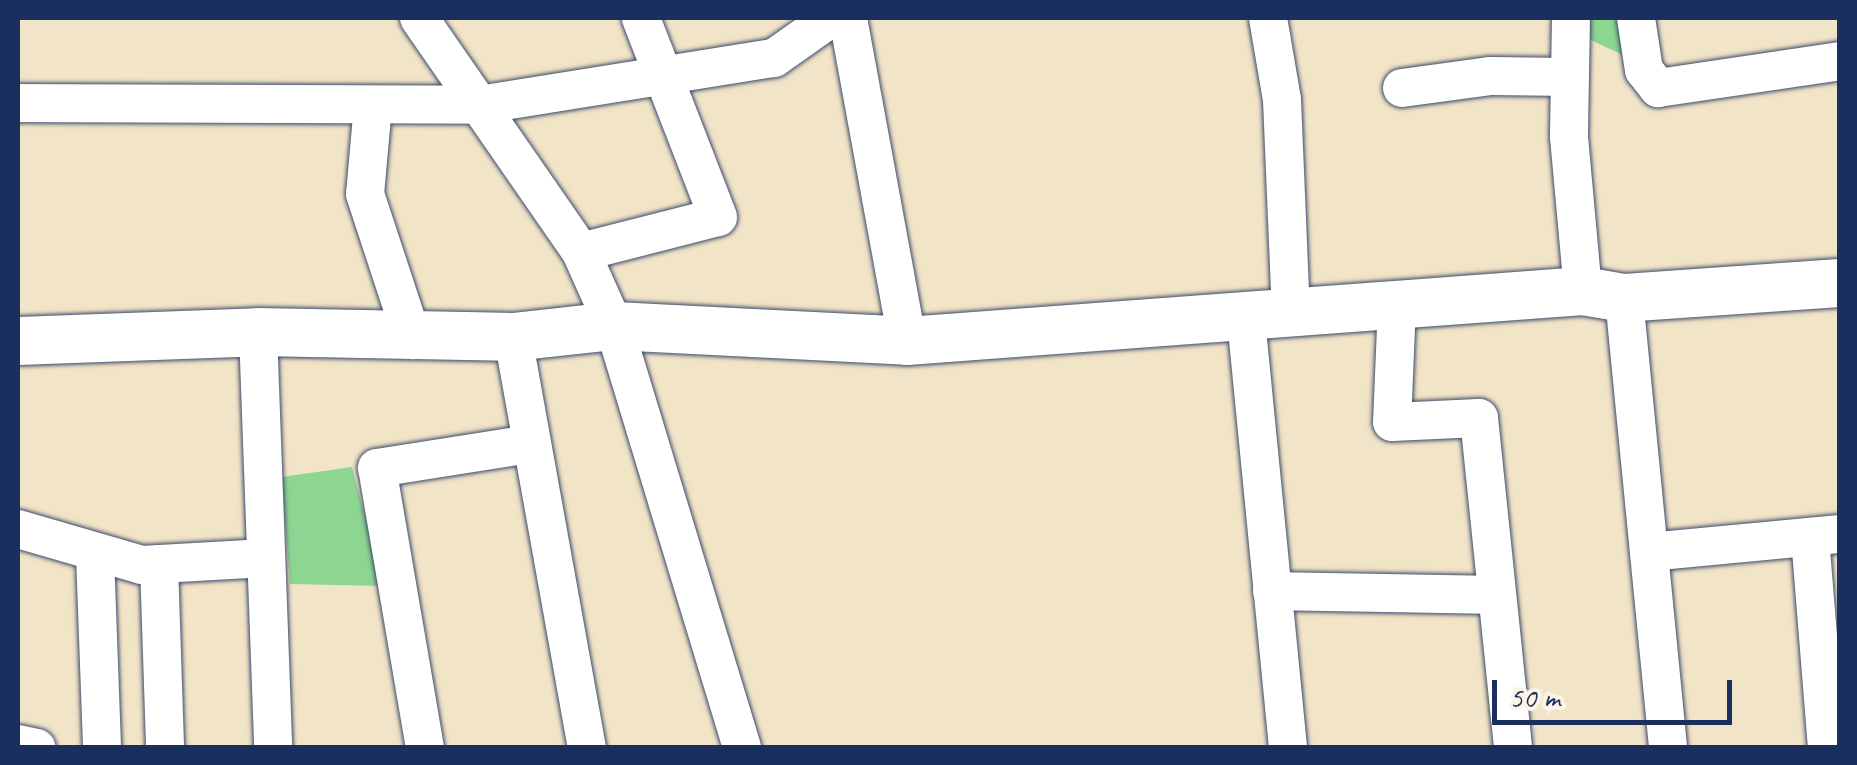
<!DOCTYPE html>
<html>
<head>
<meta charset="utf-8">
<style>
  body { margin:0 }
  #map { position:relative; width:1857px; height:765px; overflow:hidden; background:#f2e4c6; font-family:Caveat,sans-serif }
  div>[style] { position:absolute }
  .green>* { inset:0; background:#8dd691 }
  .roads { filter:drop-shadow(0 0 2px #3b4a6e) drop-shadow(0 0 2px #3b4a6e) }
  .minor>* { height:38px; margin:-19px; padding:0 19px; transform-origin:19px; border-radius:19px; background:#fff }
  .tertiary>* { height:48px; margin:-24px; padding:0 24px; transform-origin:24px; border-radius:24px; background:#fff }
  span { translate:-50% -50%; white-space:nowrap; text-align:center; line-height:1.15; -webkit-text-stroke:8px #fcf5e5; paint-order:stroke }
  .frame { position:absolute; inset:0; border:20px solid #1b2f5e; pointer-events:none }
  .scale { position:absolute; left:1492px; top:680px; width:240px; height:45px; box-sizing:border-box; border:5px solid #1b2f5e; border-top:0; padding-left:12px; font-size:30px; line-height:35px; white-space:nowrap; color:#1b2f5e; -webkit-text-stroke:8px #fcf5e5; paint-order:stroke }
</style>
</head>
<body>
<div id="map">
  <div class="green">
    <div style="clip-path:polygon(1582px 18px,1625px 18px,1625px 56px,1582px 36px)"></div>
    <div style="clip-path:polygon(352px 467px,383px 586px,290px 584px,282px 477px)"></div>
  </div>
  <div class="roads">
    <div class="minor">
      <div style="left:419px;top:18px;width:285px;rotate:55.3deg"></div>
      <div style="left:581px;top:252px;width:81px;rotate:66deg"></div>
      <div style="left:614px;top:326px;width:441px;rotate:73.1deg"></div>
      <div style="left:848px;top:18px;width:328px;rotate:79.6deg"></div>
      <div style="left:1268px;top:18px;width:83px;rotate:80.3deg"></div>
      <div style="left:1282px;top:100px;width:211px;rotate:87.6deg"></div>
      <div style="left:1571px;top:18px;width:119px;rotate:91deg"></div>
      <div style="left:1569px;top:137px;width:155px;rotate:84.8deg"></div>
      <div style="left:1636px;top:18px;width:53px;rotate:81.3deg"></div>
      <div style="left:1644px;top:70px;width:23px;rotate:52deg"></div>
      <div style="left:1658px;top:88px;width:184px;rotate:-8.4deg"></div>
      <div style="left:1402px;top:88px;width:90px;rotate:-7.7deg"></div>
      <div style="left:1491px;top:76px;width:79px;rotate:0.7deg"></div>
      <div style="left:18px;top:103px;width:461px;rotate:0.2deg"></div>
      <div style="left:479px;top:105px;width:299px;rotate:-9.1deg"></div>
      <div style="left:774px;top:58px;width:70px;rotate:-35.1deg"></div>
      <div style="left:373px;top:105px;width:89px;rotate:95.1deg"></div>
      <div style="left:365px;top:194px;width:154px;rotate:71.8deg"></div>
      <div style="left:581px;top:252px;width:141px;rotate:-14.3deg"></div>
      <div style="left:718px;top:217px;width:213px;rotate:-111.2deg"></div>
      <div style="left:1624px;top:298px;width:452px;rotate:84.4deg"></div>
      <div style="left:1397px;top:304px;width:118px;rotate:92.4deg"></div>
      <div style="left:1392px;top:422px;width:87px;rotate:-2.6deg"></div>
      <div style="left:1479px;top:418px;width:332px;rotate:84.1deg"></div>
      <div style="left:1246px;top:319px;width:431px;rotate:84.4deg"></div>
      <div style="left:258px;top:332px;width:416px;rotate:87.9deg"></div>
      <div style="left:513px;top:337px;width:418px;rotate:79.8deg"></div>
      <div style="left:18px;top:529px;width:129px;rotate:16.2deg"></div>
      <div style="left:142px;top:565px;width:124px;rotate:-3.2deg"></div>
      <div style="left:1810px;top:537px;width:212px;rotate:85.4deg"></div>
      <div style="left:1649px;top:552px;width:192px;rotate:-5.4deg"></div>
      <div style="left:95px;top:555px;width:193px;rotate:87.9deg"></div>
      <div style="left:159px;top:564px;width:184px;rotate:88.1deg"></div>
      <div style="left:1272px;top:591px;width:225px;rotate:1deg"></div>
      <div style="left:18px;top:744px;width:19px;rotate:12deg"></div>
      <div style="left:425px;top:748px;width:284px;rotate:-99.7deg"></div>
      <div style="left:377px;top:468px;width:155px;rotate:-8.9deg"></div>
    </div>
    <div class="tertiary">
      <div style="left:18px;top:341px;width:240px;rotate:-2.1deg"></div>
      <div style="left:258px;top:332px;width:255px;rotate:1.1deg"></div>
      <div style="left:513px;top:337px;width:102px;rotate:-6.2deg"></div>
      <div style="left:614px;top:326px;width:293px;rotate:2.9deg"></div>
      <div style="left:907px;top:341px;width:678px;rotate:-4.23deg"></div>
      <div style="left:1583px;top:291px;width:42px;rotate:9.7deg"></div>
      <div style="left:1624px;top:298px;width:217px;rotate:-4deg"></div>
    </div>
  </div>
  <div class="frame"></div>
  <div class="scale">50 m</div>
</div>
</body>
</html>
